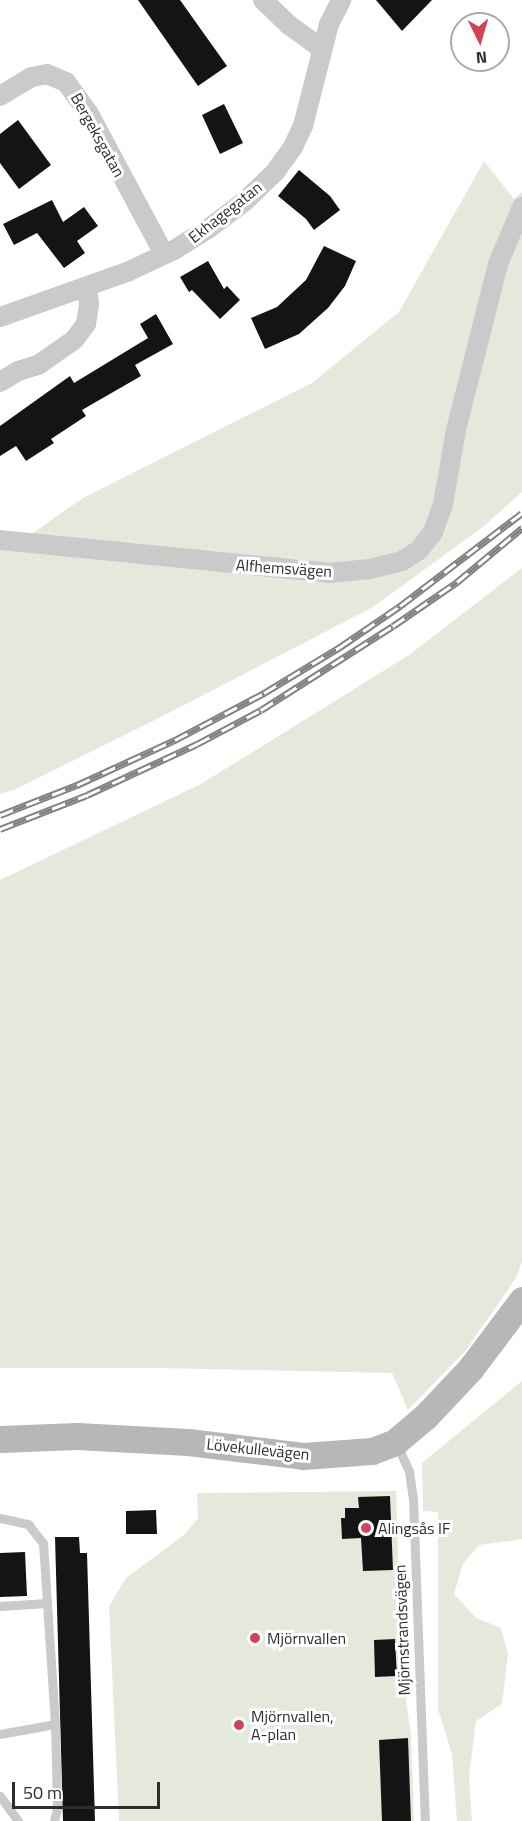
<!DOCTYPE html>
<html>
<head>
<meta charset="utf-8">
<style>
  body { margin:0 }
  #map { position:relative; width:522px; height:1821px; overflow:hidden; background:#fff; font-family:"Titillium Web",sans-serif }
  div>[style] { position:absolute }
  .green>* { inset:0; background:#e4e9dc }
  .building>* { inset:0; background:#141414 }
  .lane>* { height:9px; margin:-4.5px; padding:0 4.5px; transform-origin:4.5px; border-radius:4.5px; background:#cacaca }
  .street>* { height:20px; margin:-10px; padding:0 10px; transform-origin:10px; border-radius:10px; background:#cacaca }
  .secondary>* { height:27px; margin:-13.5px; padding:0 13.5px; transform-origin:13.5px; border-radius:13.5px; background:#b7b7b7 }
  .rail>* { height:7px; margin-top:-3.5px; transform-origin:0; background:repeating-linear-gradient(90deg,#fff 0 14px,#828282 0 28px); box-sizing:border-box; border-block:2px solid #828282 }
  .dots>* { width:16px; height:16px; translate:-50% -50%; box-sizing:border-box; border:3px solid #fff; border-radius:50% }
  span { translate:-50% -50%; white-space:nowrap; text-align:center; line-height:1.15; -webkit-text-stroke:6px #fff; paint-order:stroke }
  .street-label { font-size:16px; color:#2d2d2d }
  .poi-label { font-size:16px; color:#2d2d2d }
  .left { translate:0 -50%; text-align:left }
  .north { position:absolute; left:450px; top:12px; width:60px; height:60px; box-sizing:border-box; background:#fff; border:2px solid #ababab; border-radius:50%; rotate:175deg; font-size:16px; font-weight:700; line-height:24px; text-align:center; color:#2d2d2d }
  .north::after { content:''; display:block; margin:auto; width:21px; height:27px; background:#cf445a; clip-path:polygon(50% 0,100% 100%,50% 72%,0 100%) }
  .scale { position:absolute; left:12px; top:1782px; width:148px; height:27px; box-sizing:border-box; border:3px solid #2d2d2d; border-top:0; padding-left:8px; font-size:18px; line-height:21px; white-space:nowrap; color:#2d2d2d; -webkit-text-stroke:4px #fff; paint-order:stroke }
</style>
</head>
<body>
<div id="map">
  <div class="green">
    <div style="clip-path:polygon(484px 161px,514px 199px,522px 192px,522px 492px,484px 526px,373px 607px,159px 718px,16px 789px,0 794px,0 549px,10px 549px,83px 498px,312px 383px,399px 312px)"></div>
    <div style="clip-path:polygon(522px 568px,522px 1262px,516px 1278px,466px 1350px,408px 1410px,392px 1373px,156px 1368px,0 1368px,0 880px,201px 784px,409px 655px)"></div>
    <div style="clip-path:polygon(522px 1381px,522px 1539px,479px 1545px,463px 1564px,454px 1594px,476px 1618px,501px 1628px,508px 1654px,502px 1704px,476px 1721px,469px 1777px,472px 1821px,457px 1821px,452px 1754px,438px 1709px,438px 1512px,423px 1511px,422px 1463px)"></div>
    <div style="clip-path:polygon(396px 1491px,402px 1671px,411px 1735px,414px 1821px,119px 1821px,109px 1606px,126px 1578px,184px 1535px,198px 1518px,197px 1493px)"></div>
  </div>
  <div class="building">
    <div style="clip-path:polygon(138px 0,180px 0,227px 66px,198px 86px)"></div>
    <div style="clip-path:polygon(376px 0,432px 0,402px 31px)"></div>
    <div style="clip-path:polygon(224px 104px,243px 143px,220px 154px,202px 115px)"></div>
    <div style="clip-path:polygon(18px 120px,51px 165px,19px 189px,0 163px,0 134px)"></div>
    <div style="clip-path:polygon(299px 170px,330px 196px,340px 210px,314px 230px,306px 219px,278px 196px)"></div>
    <div style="clip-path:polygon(52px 200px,63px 222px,84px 207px,98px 226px,77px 241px,85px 253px,64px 268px,37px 233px,14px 245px,3px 224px)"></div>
    <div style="clip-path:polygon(324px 246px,356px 261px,345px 286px,328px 308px,299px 334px,265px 349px,251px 318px,277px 307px,306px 280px)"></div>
    <div style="clip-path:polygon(208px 261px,224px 289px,227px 286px,240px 300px,220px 319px,192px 290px,189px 292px,180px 277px)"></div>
    <div style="clip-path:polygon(156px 314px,173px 344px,135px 365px,141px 376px,82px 410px,86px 416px,51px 439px,54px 443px,26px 461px,16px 446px,0 456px,0 426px,70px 376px,74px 383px,148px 338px,140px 324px)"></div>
    <div style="clip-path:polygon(390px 1496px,393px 1570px,363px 1571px,361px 1538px,342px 1539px,341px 1518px,345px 1518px,345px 1508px,359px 1508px,358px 1497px)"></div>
    <div style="clip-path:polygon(156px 1510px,157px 1534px,126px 1534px,126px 1511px)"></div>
    <div style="clip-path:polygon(55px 1537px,79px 1537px,80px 1553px,87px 1553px,95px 1821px,63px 1821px)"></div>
    <div style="clip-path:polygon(25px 1552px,27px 1596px,0 1597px,0 1553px)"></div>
    <div style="clip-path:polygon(395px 1639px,397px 1676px,375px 1677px,374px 1640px)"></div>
    <div style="clip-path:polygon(408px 1738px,411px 1821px,382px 1821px,379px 1740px)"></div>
  </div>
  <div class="lane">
    <div style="left:396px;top:1443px;width:31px;rotate:65deg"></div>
    <div style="left:409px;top:1471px;width:27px;rotate:82deg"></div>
    <div style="left:413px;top:1498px;width:323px;rotate:87.9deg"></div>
    <div style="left:0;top:1518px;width:29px;rotate:12deg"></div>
    <div style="left:28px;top:1524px;width:24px;rotate:52deg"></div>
    <div style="left:43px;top:1543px;width:181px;rotate:86.2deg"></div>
    <div style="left:55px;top:1724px;width:84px;rotate:88.6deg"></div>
    <div style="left:57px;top:1808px;width:13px;rotate:103deg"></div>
    <div style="left:0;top:1606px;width:47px;rotate:-3.7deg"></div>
    <div style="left:0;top:1734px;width:56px;rotate:-10.3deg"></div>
    <div style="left:0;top:1796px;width:31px;rotate:54deg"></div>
  </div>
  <div class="street">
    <div style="left:263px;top:0;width:36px;rotate:44deg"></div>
    <div style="left:289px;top:25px;width:39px;rotate:36deg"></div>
    <div style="left:0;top:96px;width:37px;rotate:-31deg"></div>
    <div style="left:32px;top:77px;width:15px;rotate:-11deg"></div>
    <div style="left:47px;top:74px;width:21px;rotate:23deg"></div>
    <div style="left:66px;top:82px;width:39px;rotate:54deg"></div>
    <div style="left:89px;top:114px;width:159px;rotate:61.8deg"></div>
    <div style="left:0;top:317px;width:135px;rotate:-19.5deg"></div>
    <div style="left:127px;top:272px;width:52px;rotate:-25.1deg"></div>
    <div style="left:174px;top:250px;width:40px;rotate:-32deg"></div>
    <div style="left:208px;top:229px;width:46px;rotate:-37.1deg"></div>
    <div style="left:245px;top:201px;width:42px;rotate:-44deg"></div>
    <div style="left:275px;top:172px;width:31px;rotate:-54deg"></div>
    <div style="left:293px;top:147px;width:23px;rotate:-65deg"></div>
    <div style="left:303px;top:126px;width:105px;rotate:-75.7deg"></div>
    <div style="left:329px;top:24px;width:27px;rotate:-63deg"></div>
    <div style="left:0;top:382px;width:21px;rotate:-31deg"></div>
    <div style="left:18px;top:371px;width:21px;rotate:-17deg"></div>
    <div style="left:38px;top:365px;width:44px;rotate:-34.8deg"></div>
    <div style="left:74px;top:340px;width:20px;rotate:-53deg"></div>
    <div style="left:86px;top:324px;width:20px;rotate:-81deg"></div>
    <div style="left:89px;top:304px;width:18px;rotate:-96deg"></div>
    <div style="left:0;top:540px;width:331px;rotate:5.7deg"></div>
    <div style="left:329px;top:573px;width:41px;rotate:-5.6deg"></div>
    <div style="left:370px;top:569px;width:33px;rotate:-14deg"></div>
    <div style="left:402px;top:561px;width:20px;rotate:-33deg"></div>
    <div style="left:419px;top:550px;width:23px;rotate:-52deg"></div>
    <div style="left:433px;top:532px;width:30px;rotate:-70deg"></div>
    <div style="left:443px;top:504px;width:75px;rotate:-80deg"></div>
    <div style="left:456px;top:430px;width:171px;rotate:-75.8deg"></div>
    <div style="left:498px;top:264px;width:62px;rotate:-67.2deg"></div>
  </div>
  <div class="secondary">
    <div style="left:0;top:1439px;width:77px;rotate:-2.2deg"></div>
    <div style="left:77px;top:1436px;width:111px;rotate:3.1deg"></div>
    <div style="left:188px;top:1442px;width:116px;rotate:6.9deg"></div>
    <div style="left:303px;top:1456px;width:69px;rotate:-4.1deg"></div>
    <div style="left:372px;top:1451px;width:25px;rotate:-21deg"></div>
    <div style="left:395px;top:1442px;width:39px;rotate:-40deg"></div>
    <div style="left:425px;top:1417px;width:67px;rotate:-46.8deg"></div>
    <div style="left:471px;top:1368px;width:85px;rotate:-53.1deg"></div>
  </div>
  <div class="rail">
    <div style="left:0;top:815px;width:83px;rotate:-21.3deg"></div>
    <div style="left:77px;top:785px;width:108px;rotate:-24.7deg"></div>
    <div style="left:175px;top:740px;width:101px;rotate:-27.8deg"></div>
    <div style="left:264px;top:693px;width:89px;rotate:-31.2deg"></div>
    <div style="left:340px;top:647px;width:73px;rotate:-34.3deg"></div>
    <div style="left:400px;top:606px;width:153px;rotate:-37.3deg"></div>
    <div style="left:0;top:829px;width:93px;rotate:-21.3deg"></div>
    <div style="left:87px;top:795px;width:121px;rotate:-24.9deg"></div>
    <div style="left:197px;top:744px;width:72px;rotate:-28deg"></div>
    <div style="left:261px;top:710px;width:156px;rotate:-32.5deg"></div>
    <div style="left:393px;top:626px;width:78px;rotate:-34.5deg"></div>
    <div style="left:457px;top:582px;width:85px;rotate:-39.7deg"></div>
  </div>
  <div class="dots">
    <div style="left:366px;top:1528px;background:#cf445a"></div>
    <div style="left:255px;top:1638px;background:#cf445a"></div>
    <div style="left:239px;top:1725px;background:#cf445a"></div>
  </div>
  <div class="street-label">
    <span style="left:98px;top:135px;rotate:61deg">Bergeksgatan</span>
    <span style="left:225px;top:212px;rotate:-38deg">Ekhagegatan</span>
    <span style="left:284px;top:568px;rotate:4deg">Alfhemsvägen</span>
    <span style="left:258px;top:1449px;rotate:6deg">Lövekullevägen</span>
    <span style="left:402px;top:1630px;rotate:-92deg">Mjörnstrandsvägen</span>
  </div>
  <div class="poi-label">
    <span class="left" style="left:378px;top:1528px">Alingsås IF</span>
    <span class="left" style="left:267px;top:1638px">Mjörnvallen</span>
    <span class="left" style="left:251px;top:1725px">Mjörnvallen,<br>A-plan</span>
  </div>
  <div class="north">N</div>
  <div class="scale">50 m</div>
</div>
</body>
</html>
